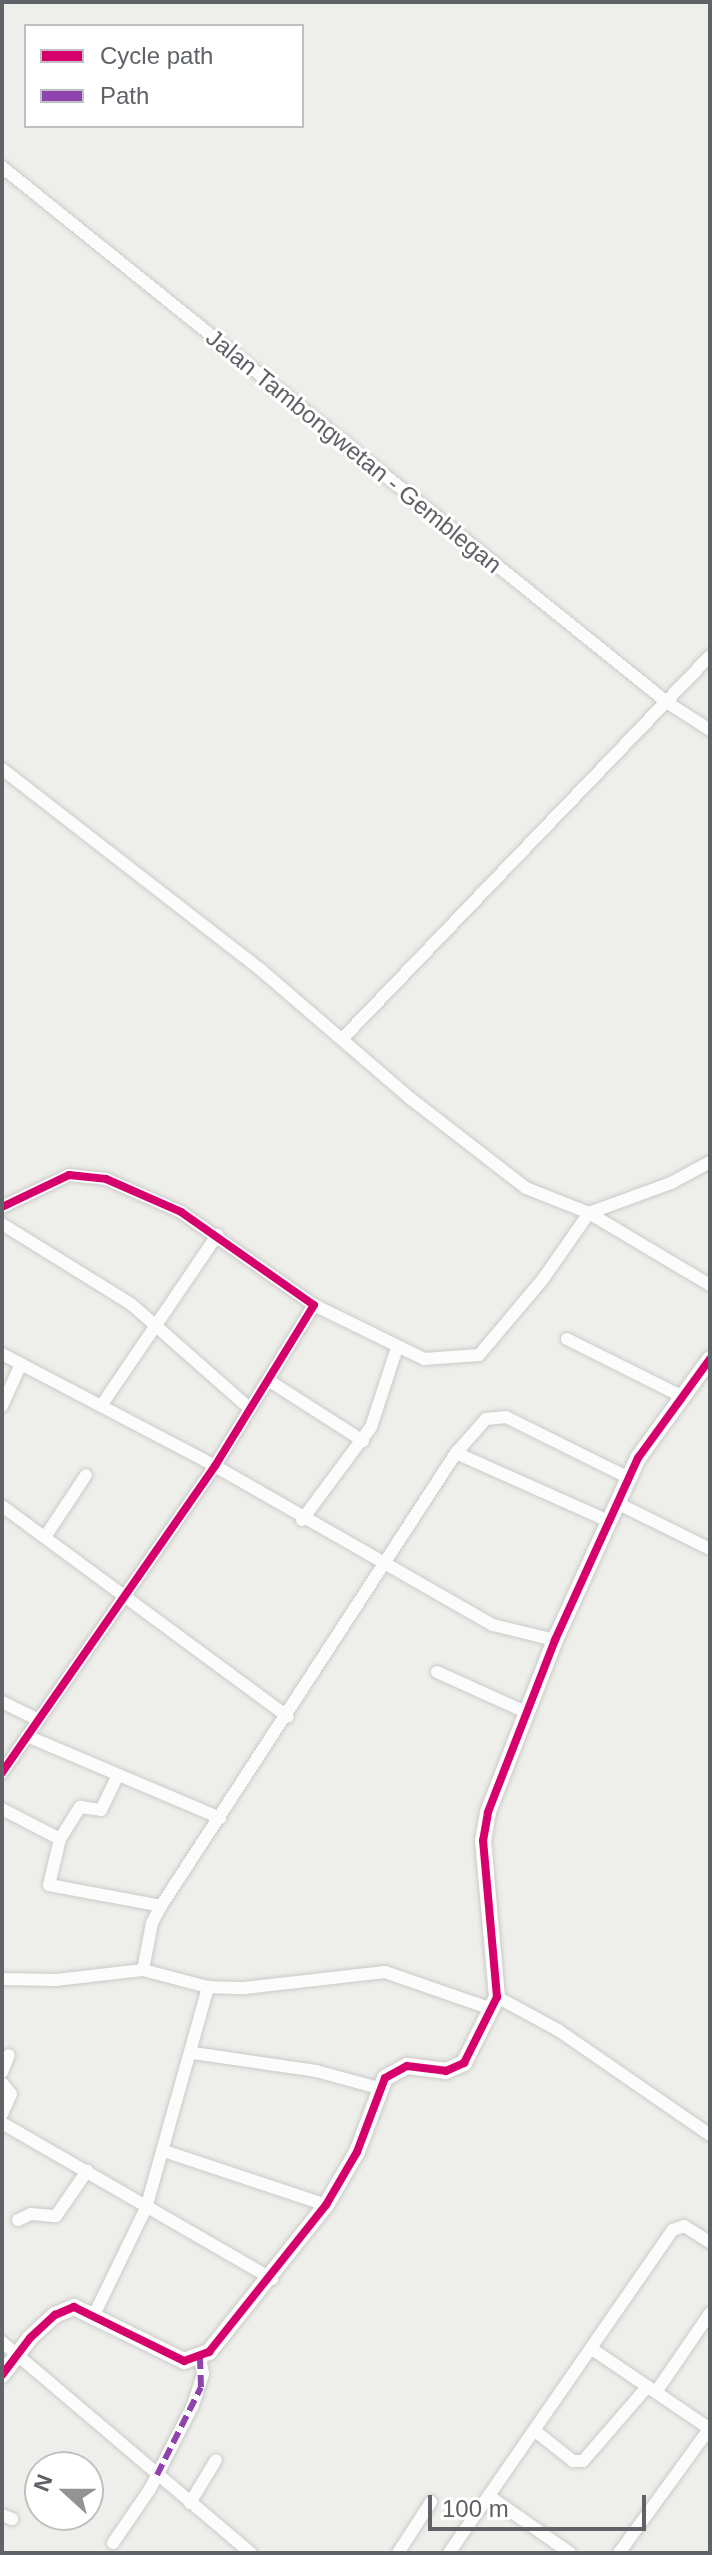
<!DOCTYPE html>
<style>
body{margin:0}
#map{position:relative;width:712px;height:2555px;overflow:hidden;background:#eeeeea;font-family:Helvetica,sans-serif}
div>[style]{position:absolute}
.roads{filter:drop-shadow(0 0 2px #cacaca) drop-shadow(0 0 2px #cacaca)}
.minor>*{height:12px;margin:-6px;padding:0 6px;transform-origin:6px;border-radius:6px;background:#fcfcfc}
.tertiary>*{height:16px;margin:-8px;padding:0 8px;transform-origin:8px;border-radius:8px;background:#fcfcfc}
.quiet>*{height:6px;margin-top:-3px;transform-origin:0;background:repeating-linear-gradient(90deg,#8e44ad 0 12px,transparent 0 18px)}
.cycleway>*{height:8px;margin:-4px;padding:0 4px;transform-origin:4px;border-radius:4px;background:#d6006c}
span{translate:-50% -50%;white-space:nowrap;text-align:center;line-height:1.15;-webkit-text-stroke:6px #fff;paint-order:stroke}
.street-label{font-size:24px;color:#5f6267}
.frame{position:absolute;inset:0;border:4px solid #5f6267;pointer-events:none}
.legend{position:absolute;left:24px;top:24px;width:280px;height:104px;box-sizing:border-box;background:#fff;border:2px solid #bfc0c2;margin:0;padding:10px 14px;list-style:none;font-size:24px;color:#5f6267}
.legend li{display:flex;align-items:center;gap:16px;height:40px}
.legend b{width:40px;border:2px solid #bfc0c2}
.north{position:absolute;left:24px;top:2451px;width:80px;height:80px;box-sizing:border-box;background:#fff;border:2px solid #bfc0c2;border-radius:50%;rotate:291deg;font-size:22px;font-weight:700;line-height:32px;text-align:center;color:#5f6267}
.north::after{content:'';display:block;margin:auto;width:28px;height:36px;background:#919395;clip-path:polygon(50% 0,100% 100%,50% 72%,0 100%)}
.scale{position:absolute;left:428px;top:2495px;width:218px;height:36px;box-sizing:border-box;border:4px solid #5f6267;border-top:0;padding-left:10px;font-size:24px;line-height:28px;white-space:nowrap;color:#5f6267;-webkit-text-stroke:6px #fff;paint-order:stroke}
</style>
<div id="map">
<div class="roads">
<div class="minor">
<i style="left:2px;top:167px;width:855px;rotate:38.83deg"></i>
<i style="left:668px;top:703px;width:50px;rotate:32.7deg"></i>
<i style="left:2px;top:769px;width:328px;rotate:37.8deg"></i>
<i style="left:261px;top:970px;width:198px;rotate:40.7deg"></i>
<i style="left:411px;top:1099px;width:145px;rotate:37.7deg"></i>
<i style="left:526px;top:1188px;width:68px;rotate:21.6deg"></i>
<i style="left:589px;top:1213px;width:141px;rotate:30.8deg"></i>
<i style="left:344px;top:1037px;width:528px;rotate:-46.15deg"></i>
<i style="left:2px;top:1207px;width:74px;rotate:-25.5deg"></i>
<i style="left:69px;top:1175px;width:37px;rotate:6deg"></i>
<i style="left:106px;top:1179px;width:82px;rotate:23.7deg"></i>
<i style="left:181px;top:1212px;width:162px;rotate:35deg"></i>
<i style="left:314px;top:1305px;width:189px;rotate:121.6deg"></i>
<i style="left:215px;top:1466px;width:374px;rotate:124.8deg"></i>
<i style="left:2px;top:1224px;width:152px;rotate:31.8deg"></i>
<i style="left:131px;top:1304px;width:157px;rotate:41.4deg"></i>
<i style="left:314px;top:1305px;width:123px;rotate:26.1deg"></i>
<i style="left:424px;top:1359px;width:55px;rotate:-4.2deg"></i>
<i style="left:479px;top:1355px;width:99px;rotate:-49.9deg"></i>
<i style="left:543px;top:1279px;width:80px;rotate:-55.1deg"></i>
<i style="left:589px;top:1213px;width:87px;rotate:-20.1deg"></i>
<i style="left:671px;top:1183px;width:44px;rotate:-28.3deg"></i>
<i style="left:567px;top:1339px;width:130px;rotate:26.6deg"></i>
<i style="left:2px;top:1354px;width:241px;rotate:27.7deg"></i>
<i style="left:215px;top:1466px;width:320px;rotate:29.8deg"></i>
<i style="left:493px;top:1625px;width:64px;rotate:13.6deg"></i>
<i style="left:268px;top:1380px;width:113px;rotate:32.7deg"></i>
<i style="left:2px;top:1406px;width:46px;rotate:-65.7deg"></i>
<i style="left:101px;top:1406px;width:207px;rotate:-55.8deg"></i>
<i style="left:456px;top:1453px;width:167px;rotate:24deg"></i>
<i style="left:617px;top:1503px;width:104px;rotate:26.3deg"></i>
<i style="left:2px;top:1506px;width:355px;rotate:36.4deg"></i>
<i style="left:302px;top:1520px;width:116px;rotate:-53.4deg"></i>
<i style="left:371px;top:1427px;width:83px;rotate:-71.8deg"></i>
<i style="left:45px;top:1537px;width:74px;rotate:-56.5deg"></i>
<i style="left:437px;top:1672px;width:100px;rotate:24.3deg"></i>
<i style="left:2px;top:1702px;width:39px;rotate:26deg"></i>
<i style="left:27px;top:1736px;width:210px;rotate:23deg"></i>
<i style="left:2px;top:1809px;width:65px;rotate:27.3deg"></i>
<i style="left:60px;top:1839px;width:47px;rotate:103.4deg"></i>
<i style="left:49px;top:1885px;width:114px;rotate:10.6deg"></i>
<i style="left:60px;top:1839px;width:38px;rotate:-58deg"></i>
<i style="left:80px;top:1807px;width:21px;rotate:8deg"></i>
<i style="left:101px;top:1810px;width:39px;rotate:-64deg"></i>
<i style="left:143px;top:1970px;width:48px;rotate:-79.2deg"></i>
<i style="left:152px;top:1923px;width:19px;rotate:-62deg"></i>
<i style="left:161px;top:1906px;width:541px;rotate:-56.93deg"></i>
<i style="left:456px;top:1453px;width:45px;rotate:-48.6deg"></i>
<i style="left:486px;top:1419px;width:20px;rotate:-6deg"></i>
<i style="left:506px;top:1417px;width:137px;rotate:26.4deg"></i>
<i style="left:2px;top:1979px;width:54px;rotate:1.1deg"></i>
<i style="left:56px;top:1980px;width:88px;rotate:-6.6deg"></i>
<i style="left:143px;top:1970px;width:67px;rotate:14.7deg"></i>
<i style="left:208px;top:1987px;width:36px;rotate:2deg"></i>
<i style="left:244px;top:1988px;width:142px;rotate:-6.5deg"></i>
<i style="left:385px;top:1972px;width:113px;rotate:19.1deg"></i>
<i style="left:497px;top:1997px;width:69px;rotate:28.4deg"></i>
<i style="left:558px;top:2030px;width:185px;rotate:34.6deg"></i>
<i style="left:193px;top:2053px;width:124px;rotate:8.3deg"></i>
<i style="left:316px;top:2071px;width:65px;rotate:15.1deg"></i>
<i style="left:2px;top:2072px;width:18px;rotate:-68deg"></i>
<i style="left:2px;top:2083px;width:14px;rotate:51deg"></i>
<i style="left:11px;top:2094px;width:22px;rotate:114deg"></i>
<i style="left:2px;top:2123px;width:312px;rotate:30deg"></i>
<i style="left:164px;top:2151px;width:171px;rotate:18.4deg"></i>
<i style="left:18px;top:2220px;width:14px;rotate:-25deg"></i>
<i style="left:31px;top:2214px;width:25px;rotate:5deg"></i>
<i style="left:56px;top:2216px;width:55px;rotate:-55.4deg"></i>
<i style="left:95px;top:2313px;width:117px;rotate:-64.1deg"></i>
<i style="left:146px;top:2208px;width:230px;rotate:-74.3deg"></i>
<i style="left:2px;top:2342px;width:326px;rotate:40.3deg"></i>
<i style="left:592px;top:2349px;width:143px;rotate:34.1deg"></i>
<i style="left:656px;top:2392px;width:96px;rotate:-55.6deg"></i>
<i style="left:534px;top:2430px;width:50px;rotate:38.5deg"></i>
<i style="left:573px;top:2461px;width:10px"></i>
<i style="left:583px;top:2461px;width:98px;rotate:-49.1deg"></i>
<i style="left:489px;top:2496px;width:99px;rotate:35.1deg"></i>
<i style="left:190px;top:2503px;width:50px;rotate:-58.8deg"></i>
<i style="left:2px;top:2515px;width:11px;rotate:22deg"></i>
<i style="left:113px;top:2543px;width:65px;rotate:-55.6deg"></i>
<i style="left:150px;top:2489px;width:94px;rotate:-62.9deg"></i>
<i style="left:193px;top:2405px;width:33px;rotate:-72deg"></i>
<i style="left:203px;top:2374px;width:17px;rotate:-100deg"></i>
<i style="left:398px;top:2553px;width:61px;rotate:-57.1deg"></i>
<i style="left:449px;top:2553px;width:393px;rotate:-55.3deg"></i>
<i style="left:673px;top:2230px;width:12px;rotate:-20deg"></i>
<i style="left:684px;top:2226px;width:31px;rotate:32deg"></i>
<i style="left:619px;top:2553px;width:153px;rotate:-54deg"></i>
</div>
<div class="tertiary">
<i style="left:2px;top:2375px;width:46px;rotate:-52.9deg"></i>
<i style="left:30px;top:2338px;width:34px;rotate:-43deg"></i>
<i style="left:55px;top:2315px;width:21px;rotate:-23deg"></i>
<i style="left:74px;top:2307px;width:123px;rotate:26.1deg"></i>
<i style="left:184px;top:2361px;width:27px;rotate:-20deg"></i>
<i style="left:209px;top:2352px;width:188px;rotate:-51.5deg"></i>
<i style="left:326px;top:2205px;width:61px;rotate:-59.7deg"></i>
<i style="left:357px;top:2152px;width:79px;rotate:-69.3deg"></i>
<i style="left:385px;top:2078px;width:25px;rotate:-29deg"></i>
<i style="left:407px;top:2066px;width:39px;rotate:7deg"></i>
<i style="left:446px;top:2071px;width:20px;rotate:-24deg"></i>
<i style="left:464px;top:2063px;width:74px;rotate:-63.4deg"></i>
<i style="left:497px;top:1997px;width:157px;rotate:-95.1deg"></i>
<i style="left:483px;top:1841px;width:29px;rotate:-80deg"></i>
<i style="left:488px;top:1812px;width:185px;rotate:-68.7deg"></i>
<i style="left:555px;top:1640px;width:200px;rotate:-65.5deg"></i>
<i style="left:638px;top:1458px;width:122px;rotate:-54deg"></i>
</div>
</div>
<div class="quiet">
<i style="left:157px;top:2475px;width:98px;rotate:-63.4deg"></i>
<i style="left:201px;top:2387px;width:30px;rotate:-92deg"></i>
</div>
<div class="cycleway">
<i style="left:2px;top:1207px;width:74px;rotate:-25.5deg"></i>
<i style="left:69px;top:1175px;width:37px;rotate:6deg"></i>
<i style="left:106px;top:1179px;width:82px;rotate:23.7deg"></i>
<i style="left:181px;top:1212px;width:162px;rotate:35deg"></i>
<i style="left:314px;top:1305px;width:189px;rotate:121.6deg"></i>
<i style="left:215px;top:1466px;width:374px;rotate:124.8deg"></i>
<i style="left:2px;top:2375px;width:46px;rotate:-52.9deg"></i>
<i style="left:30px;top:2338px;width:34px;rotate:-43deg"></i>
<i style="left:55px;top:2315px;width:21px;rotate:-23deg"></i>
<i style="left:74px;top:2307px;width:123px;rotate:26.1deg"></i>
<i style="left:184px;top:2361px;width:27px;rotate:-20deg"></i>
<i style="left:209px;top:2352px;width:188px;rotate:-51.5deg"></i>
<i style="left:326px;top:2205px;width:61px;rotate:-59.7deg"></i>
<i style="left:357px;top:2152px;width:79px;rotate:-69.3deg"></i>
<i style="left:385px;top:2078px;width:25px;rotate:-29deg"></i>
<i style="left:407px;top:2066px;width:39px;rotate:7deg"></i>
<i style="left:446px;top:2071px;width:20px;rotate:-24deg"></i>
<i style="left:464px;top:2063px;width:74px;rotate:-63.4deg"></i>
<i style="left:497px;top:1997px;width:157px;rotate:-95.1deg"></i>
<i style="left:483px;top:1841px;width:29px;rotate:-80deg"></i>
<i style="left:488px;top:1812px;width:185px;rotate:-68.7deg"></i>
<i style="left:555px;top:1640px;width:200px;rotate:-65.5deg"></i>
<i style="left:638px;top:1458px;width:122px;rotate:-54deg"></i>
</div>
<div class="street-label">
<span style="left:354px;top:451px;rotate:39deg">Jalan Tambongwetan - Gemblegan</span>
</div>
<div class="frame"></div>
<ul class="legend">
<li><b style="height:10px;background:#d6006c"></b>Cycle path</li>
<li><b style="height:10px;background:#8e44ad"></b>Path</li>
</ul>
<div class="north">N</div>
<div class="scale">100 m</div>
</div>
